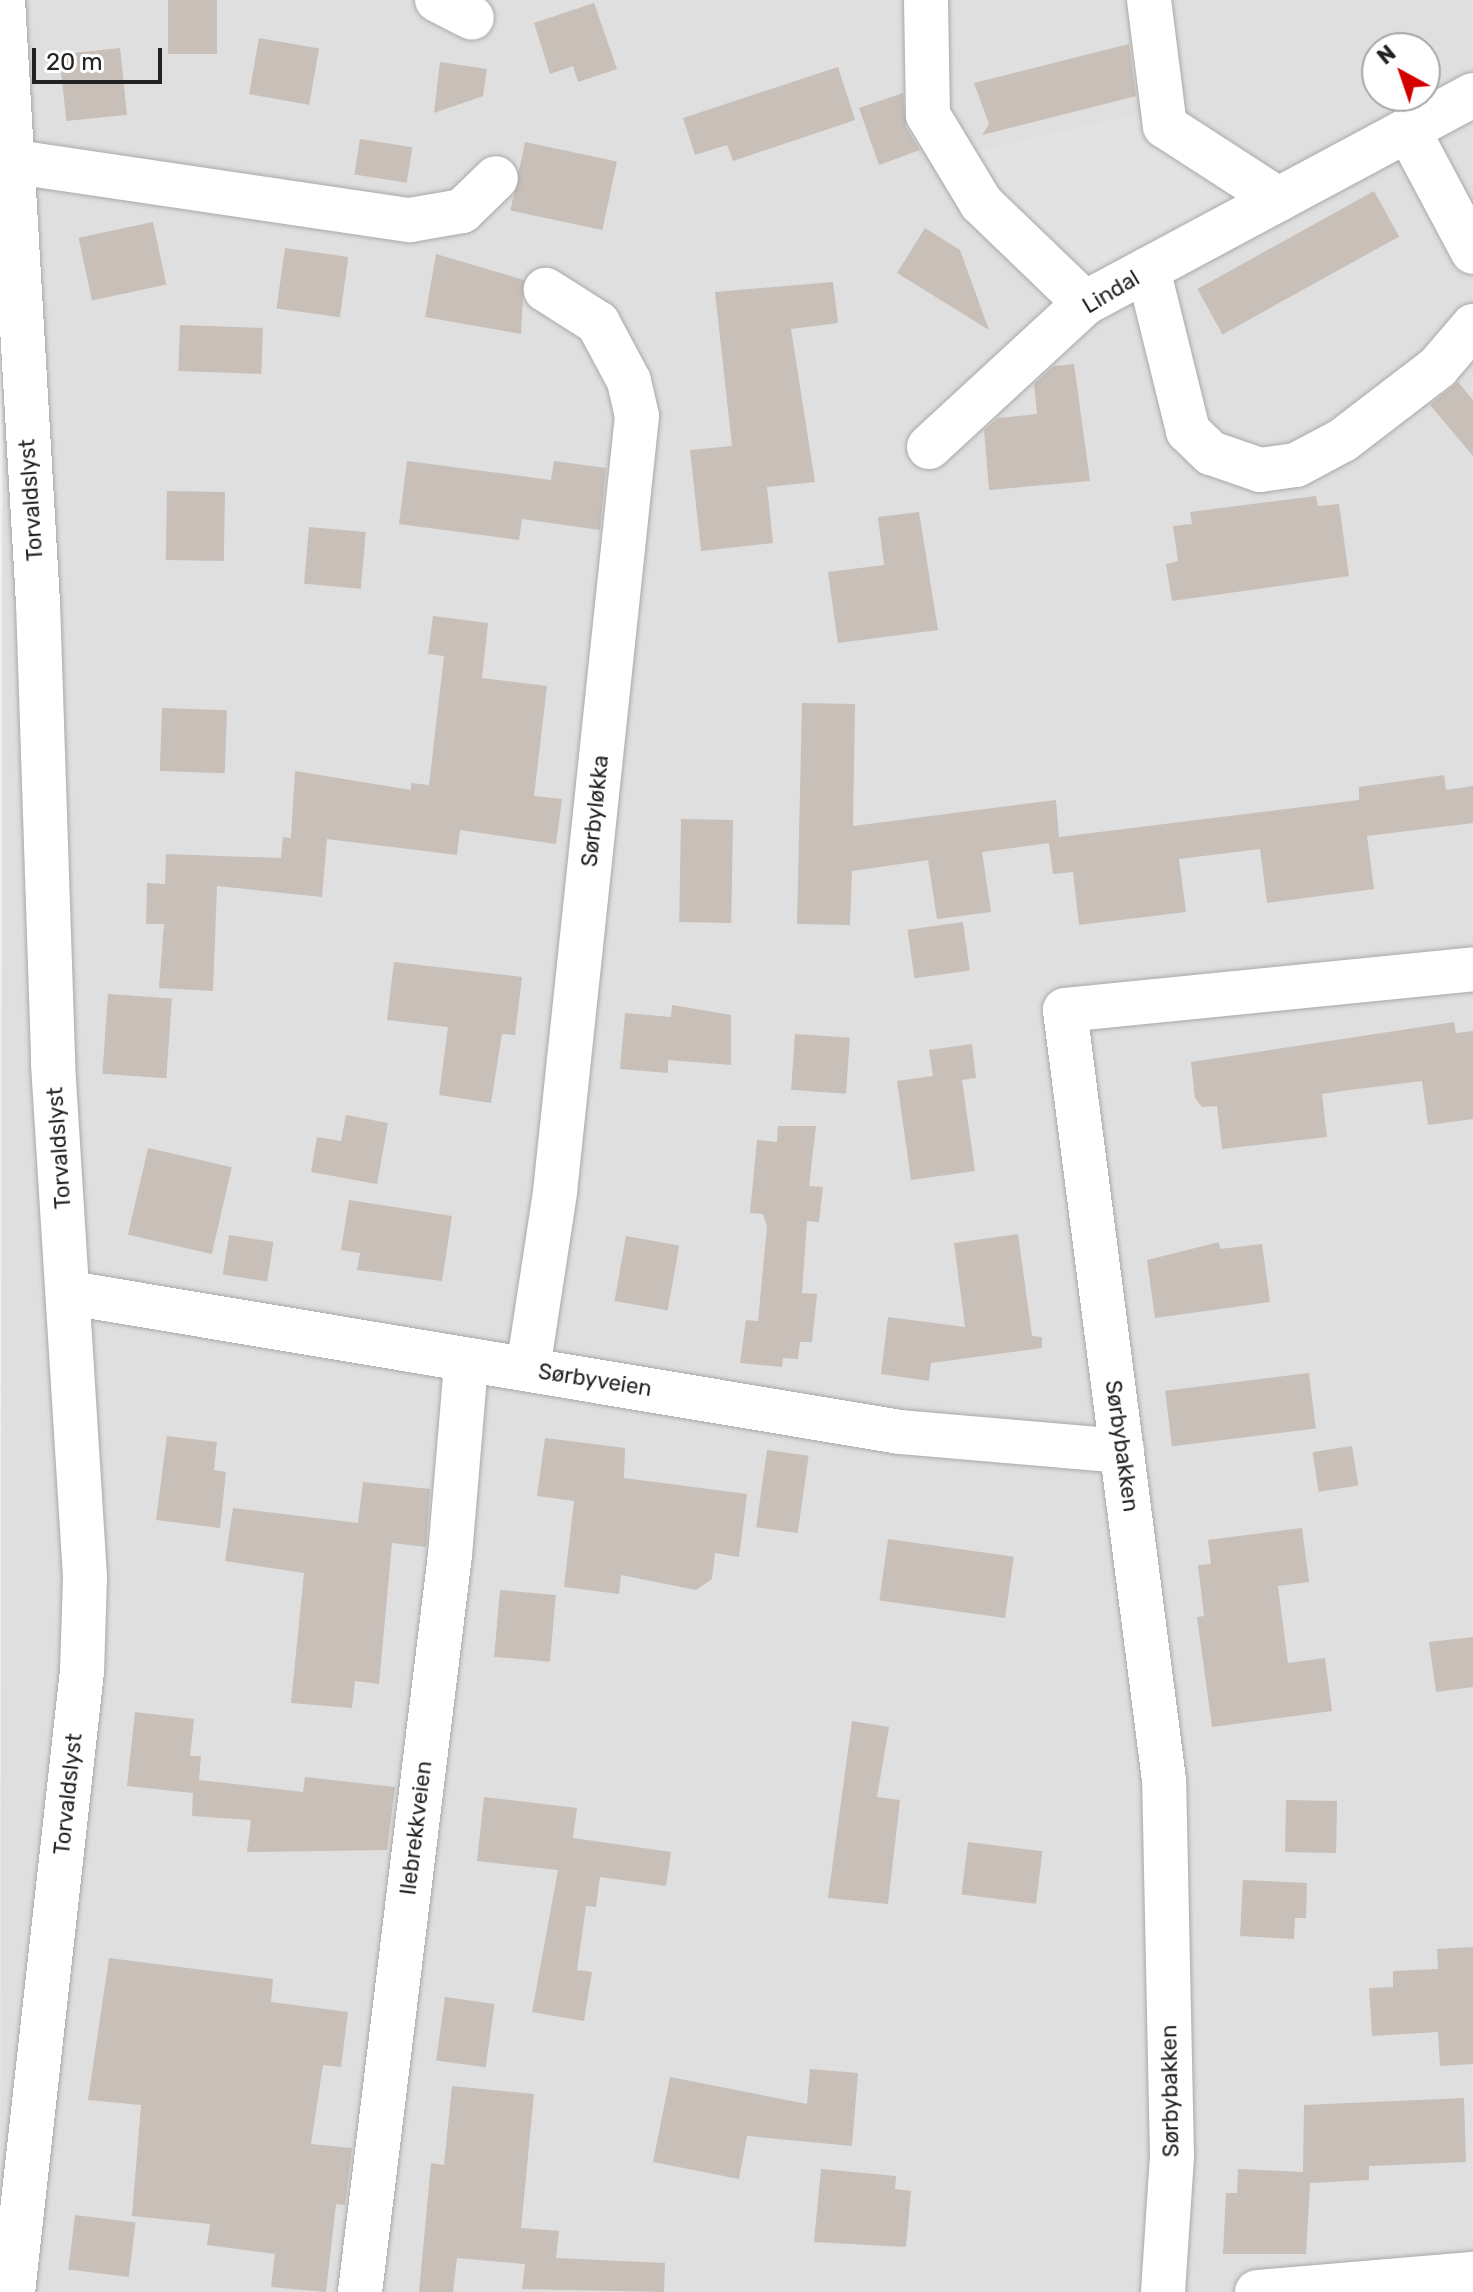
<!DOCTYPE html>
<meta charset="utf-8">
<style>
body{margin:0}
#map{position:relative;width:1473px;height:2292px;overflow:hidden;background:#f2efe9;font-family:Rubik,sans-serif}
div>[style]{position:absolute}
.residential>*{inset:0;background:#e0dfdf}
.parking>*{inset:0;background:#e2e2e2}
.building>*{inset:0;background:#c7bfb8;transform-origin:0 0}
.roads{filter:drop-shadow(0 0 2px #a9a9a9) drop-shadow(0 0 2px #a9a9a9)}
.minor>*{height:44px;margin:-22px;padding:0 22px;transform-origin:22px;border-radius:22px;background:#fff}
span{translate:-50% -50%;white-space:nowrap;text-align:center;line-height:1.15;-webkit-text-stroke:6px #fff;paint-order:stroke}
.street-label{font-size:22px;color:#222}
.north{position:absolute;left:1361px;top:32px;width:80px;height:80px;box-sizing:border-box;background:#fff;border:2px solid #a7a7a7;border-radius:50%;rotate:320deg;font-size:22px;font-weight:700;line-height:32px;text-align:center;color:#222}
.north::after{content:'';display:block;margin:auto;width:28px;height:36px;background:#d40000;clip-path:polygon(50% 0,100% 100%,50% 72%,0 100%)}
.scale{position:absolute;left:32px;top:48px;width:130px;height:36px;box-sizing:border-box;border:4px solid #222;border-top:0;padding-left:10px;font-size:24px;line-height:28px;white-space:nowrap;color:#222;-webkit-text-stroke:6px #fff;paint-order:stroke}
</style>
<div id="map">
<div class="residential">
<i style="clip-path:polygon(evenodd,3px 0,1473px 0,1473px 2292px,0 2292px,3px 0,1377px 48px,1425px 48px,1425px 96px,1377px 96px,1377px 48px)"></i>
</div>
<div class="parking">
<i style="clip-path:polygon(1159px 109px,1278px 199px,1085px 303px,953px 156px)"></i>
</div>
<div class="building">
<i style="left:168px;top:0;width:49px;height:54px"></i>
<i style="clip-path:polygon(594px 3px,617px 69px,578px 82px,573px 66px,550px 74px,534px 23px)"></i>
<i style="left:259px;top:38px;width:61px;height:57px;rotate:10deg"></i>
<i style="clip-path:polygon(1129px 44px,1136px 96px,982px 135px,989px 124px,974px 83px)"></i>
<i style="left:120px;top:48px;width:67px;height:61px;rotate:84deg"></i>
<i style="clip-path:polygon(440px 62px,487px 69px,483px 96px,434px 113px)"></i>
<i style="clip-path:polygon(838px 67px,855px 120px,733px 161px,727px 145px,695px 155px,683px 118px)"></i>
<i style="clip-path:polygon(903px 93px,906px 127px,920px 150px,879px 165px,859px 108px)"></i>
<i style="left:360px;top:139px;width:53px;height:36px;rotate:9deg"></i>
<i style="left:525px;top:142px;width:94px;height:70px;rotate:12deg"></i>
<i style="left:1374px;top:191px;width:52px;height:202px;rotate:61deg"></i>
<i style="left:153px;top:222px;width:64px;height:76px;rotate:78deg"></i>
<i style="clip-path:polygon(925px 228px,960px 250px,989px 330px,897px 273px)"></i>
<i style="left:285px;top:248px;width:64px;height:61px;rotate:8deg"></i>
<i style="clip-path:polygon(436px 254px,524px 280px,521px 334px,425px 317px)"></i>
<i style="clip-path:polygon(833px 282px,838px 323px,791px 329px,815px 482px,767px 487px,773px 543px,701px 551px,690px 450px,732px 446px,715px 292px)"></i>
<i style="left:180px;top:325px;width:83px;height:46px;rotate:2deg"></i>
<i style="clip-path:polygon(1074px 364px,1090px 481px,989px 490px,984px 430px,998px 418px,1037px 414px,1034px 384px,1054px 366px)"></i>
<i style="clip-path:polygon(1458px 382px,1473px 400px,1473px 456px,1430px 405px)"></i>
<i style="clip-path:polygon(407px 461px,551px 480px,554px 461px,606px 468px,600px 530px,522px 519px,519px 540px,399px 524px)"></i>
<i style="left:167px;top:491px;width:58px;height:69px;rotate:1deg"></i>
<i style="clip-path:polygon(1316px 496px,1318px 506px,1339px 504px,1349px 576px,1172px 601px,1166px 564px,1178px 561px,1173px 526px,1192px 524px,1190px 512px)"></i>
<i style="clip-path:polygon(919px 512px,938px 630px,838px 643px,828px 572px,884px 565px,878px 517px)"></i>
<i style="left:309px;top:527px;width:57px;height:57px;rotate:5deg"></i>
<i style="clip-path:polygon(433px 616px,488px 623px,482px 678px,547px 686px,534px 796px,562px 799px,556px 844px,460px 830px,457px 855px,327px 839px,322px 897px,217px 886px,213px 991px,159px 988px,164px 924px,146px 924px,147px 883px,165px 884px,166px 854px,281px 858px,283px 837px,291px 838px,295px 771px,411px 790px,411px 783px,429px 785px,444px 656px,428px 654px)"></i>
<i style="clip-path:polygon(802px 703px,855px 704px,853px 826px,1056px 800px,1059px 837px,1359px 800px,1359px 787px,1444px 775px,1446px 790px,1473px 786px,1473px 823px,1367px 836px,1374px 889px,1267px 903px,1260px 849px,1179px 859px,1186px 912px,1079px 925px,1073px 872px,1053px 874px,1049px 843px,982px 852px,991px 912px,937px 919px,928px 860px,852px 871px,850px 925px,797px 924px)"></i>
<i style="left:162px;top:708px;width:65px;height:63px;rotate:2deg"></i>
<i style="left:681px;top:819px;width:52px;height:103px;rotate:1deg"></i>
<i style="left:963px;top:922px;width:49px;height:56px;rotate:82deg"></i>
<i style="clip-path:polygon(394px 962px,522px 977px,515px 1035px,502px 1034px,491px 1103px,439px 1095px,448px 1027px,387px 1020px)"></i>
<i style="left:108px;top:994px;width:64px;height:80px;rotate:4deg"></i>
<i style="clip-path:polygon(672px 1005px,731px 1015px,731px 1065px,668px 1060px,668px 1073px,620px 1069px,625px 1013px,671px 1017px)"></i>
<i style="clip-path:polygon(1454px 1022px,1456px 1033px,1473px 1031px,1473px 1119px,1428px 1125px,1422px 1081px,1349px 1090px,1322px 1094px,1327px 1137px,1222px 1149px,1217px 1106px,1202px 1107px,1195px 1098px,1191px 1062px)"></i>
<i style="left:795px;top:1034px;width:55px;height:56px;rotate:4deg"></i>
<i style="clip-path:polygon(972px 1044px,976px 1078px,962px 1080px,975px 1171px,911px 1180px,897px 1081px,933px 1076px,929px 1050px)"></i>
<i style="clip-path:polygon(346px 1115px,388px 1123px,377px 1184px,311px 1172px,317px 1137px,341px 1141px)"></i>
<i style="clip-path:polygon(778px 1126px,816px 1126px,809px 1186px,823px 1187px,819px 1222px,807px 1221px,802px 1293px,817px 1294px,812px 1342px,800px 1342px,798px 1359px,783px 1358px,782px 1367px,740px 1363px,746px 1320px,758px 1321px,767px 1226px,763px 1214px,750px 1213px,757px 1140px,777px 1142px)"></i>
<i style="left:148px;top:1148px;width:86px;height:89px;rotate:13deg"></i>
<i style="clip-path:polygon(349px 1200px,452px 1216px,442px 1281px,357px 1270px,360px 1253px,341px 1250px)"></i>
<i style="clip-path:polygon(1018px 1234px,1032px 1336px,1042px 1337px,1042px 1348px,931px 1363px,929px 1381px,881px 1374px,888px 1317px,965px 1327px,954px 1243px)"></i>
<i style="left:229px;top:1235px;width:45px;height:40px;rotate:9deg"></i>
<i style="left:626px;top:1236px;width:54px;height:66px;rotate:10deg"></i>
<i style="clip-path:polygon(1219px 1242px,1220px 1249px,1262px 1244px,1270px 1302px,1155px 1318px,1147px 1260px)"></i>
<i style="left:1309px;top:1373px;width:56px;height:145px;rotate:83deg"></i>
<i style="clip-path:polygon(167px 1436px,217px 1442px,214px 1470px,226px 1472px,220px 1528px,156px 1520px)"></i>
<i style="clip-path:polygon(545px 1438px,625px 1448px,624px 1478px,747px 1494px,739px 1557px,715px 1553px,712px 1579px,696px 1590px,621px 1575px,619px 1594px,564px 1587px,574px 1501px,537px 1496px)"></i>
<i style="left:1352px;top:1446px;width:40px;height:40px;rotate:81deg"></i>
<i style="left:767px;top:1450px;width:42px;height:78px;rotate:8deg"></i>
<i style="clip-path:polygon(363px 1482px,430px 1489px,426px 1547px,392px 1543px,379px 1684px,355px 1681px,352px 1708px,291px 1703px,304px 1573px,225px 1561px,233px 1508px,358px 1523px)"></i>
<i style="clip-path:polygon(1302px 1528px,1309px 1582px,1278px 1586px,1288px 1663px,1325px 1658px,1332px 1711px,1212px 1727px,1197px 1617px,1204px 1616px,1198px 1565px,1211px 1564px,1208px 1540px)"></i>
<i style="left:888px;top:1539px;width:127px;height:62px;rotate:8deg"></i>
<i style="left:500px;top:1590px;width:56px;height:67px;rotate:5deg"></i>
<i style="clip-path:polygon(1473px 1637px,1473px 1687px,1436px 1692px,1429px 1642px)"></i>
<i style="clip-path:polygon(135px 1712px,194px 1719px,190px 1756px,201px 1756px,199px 1780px,303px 1792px,305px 1777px,395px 1787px,387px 1850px,247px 1852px,251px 1820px,192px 1816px,193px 1793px,127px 1786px)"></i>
<i style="clip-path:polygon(852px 1721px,889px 1727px,877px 1797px,900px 1800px,888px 1904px,828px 1898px)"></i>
<i style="clip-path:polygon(484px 1797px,577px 1808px,573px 1838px,671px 1852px,666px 1886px,600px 1877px,596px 1907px,586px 1906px,577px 1970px,592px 1972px,584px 2021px,532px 2012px,558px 1870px,477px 1861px)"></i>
<i style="left:1286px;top:1800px;width:51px;height:52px;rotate:1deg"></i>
<i style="left:968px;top:1842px;width:75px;height:53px;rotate:7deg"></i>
<i style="clip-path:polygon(1243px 1880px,1307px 1883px,1306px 1918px,1295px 1918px,1294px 1939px,1240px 1936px)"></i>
<i style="clip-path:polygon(1473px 1947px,1473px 2064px,1440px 2066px,1438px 2032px,1372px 2036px,1369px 1988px,1393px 1987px,1393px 1971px,1438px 1969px,1437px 1949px)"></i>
<i style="clip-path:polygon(109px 1958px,273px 1979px,271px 2002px,348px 2012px,341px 2067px,323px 2065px,311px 2144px,352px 2148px,345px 2205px,336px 2204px,326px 2292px,271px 2287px,275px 2254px,207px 2245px,210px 2224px,132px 2216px,141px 2105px,88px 2100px)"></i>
<i style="left:445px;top:1997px;width:50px;height:64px;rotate:8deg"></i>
<i style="clip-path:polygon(810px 2069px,858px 2073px,852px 2146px,747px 2136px,739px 2179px,653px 2162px,670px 2077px,807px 2104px)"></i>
<i style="clip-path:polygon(452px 2086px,534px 2094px,521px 2228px,559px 2231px,556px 2258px,665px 2263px,664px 2292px,522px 2289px,525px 2264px,457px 2258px,453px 2292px,419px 2292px,431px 2163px,444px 2165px)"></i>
<i style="clip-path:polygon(1464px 2098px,1466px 2162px,1369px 2166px,1369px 2180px,1310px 2183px,1306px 2254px,1223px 2254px,1226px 2193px,1237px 2193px,1238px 2169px,1303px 2172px,1304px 2105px)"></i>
<i style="clip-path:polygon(821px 2169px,896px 2176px,895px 2189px,911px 2191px,906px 2247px,814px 2242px)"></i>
<i style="left:75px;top:2215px;width:61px;height:55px;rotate:7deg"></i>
</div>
<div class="roads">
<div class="minor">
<i style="left:3px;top:0;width:604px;rotate:86.68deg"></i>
<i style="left:38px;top:603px;width:461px;rotate:88.1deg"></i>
<i style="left:53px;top:1064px;width:514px;rotate:86.43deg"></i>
<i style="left:85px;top:1577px;width:94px;rotate:91.8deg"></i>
<i style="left:82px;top:1671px;width:625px;rotate:96.34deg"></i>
<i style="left:437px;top:0;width:39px;rotate:27deg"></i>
<i style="left:926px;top:0;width:115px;rotate:89deg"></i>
<i style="left:928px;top:115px;width:103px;rotate:58.9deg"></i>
<i style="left:981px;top:203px;width:144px;rotate:43.9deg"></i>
<i style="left:1149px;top:0;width:127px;rotate:82.8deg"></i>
<i style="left:1165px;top:126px;width:135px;rotate:32.9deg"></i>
<i style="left:1408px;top:130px;width:138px;rotate:62deg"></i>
<i style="left:9px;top:161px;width:405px;rotate:8.4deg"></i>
<i style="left:410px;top:220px;width:53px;rotate:-9.8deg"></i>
<i style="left:462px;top:211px;width:47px;rotate:-44.1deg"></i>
<i style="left:1148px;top:269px;width:167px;rotate:76.1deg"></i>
<i style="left:1188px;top:431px;width:32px;rotate:44deg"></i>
<i style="left:1211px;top:453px;width:52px;rotate:19.1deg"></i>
<i style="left:1260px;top:470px;width:36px;rotate:-8deg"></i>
<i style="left:1296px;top:465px;width:53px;rotate:-28deg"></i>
<i style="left:1343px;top:440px;width:120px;rotate:-37.5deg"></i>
<i style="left:1438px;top:367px;width:54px;rotate:-49.5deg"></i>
<i style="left:929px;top:447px;width:212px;rotate:-42.7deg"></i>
<i style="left:1085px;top:303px;width:440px;rotate:-28.2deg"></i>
<i style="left:70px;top:1293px;width:842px;rotate:9.51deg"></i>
<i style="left:900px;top:1432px;width:223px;rotate:4.9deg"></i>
<i style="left:528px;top:1369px;width:179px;rotate:-81.3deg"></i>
<i style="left:555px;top:1192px;width:780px;rotate:-83.97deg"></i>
<i style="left:637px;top:416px;width:36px;rotate:-103deg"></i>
<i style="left:629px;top:381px;width:66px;rotate:-118.1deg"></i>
<i style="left:598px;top:323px;width:62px;rotate:-147.6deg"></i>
<i style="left:360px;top:2292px;width:742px;rotate:-83.04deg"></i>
<i style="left:450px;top:1555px;width:193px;rotate:-85.2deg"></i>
<i style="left:1163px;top:2292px;width:136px;rotate:-86.2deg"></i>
<i style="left:1172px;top:2156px;width:376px;rotate:-91.2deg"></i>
<i style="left:1164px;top:1780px;width:776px;rotate:-97.33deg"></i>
<i style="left:1065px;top:1010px;width:410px;rotate:-5.7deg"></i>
<i style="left:1257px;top:2292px;width:217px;rotate:-4.8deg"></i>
</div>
</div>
<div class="street-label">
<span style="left:1111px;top:292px;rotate:-31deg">Lindal</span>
<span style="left:31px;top:500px;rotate:-94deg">Torvaldslyst</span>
<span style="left:595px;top:811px;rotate:-84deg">Sørbyløkka</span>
<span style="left:59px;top:1148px;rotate:-94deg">Torvaldslyst</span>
<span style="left:595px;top:1380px;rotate:9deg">Sørbyveien</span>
<span style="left:1122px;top:1446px;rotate:82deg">Sørbybakken</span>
<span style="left:68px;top:1794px;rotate:-84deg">Torvaldslyst</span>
<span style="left:416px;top:1828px;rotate:-83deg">Ilebrekkveien</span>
<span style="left:1170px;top:2091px;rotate:-91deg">Sørbybakken</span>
</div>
<div class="north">N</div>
<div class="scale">20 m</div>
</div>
